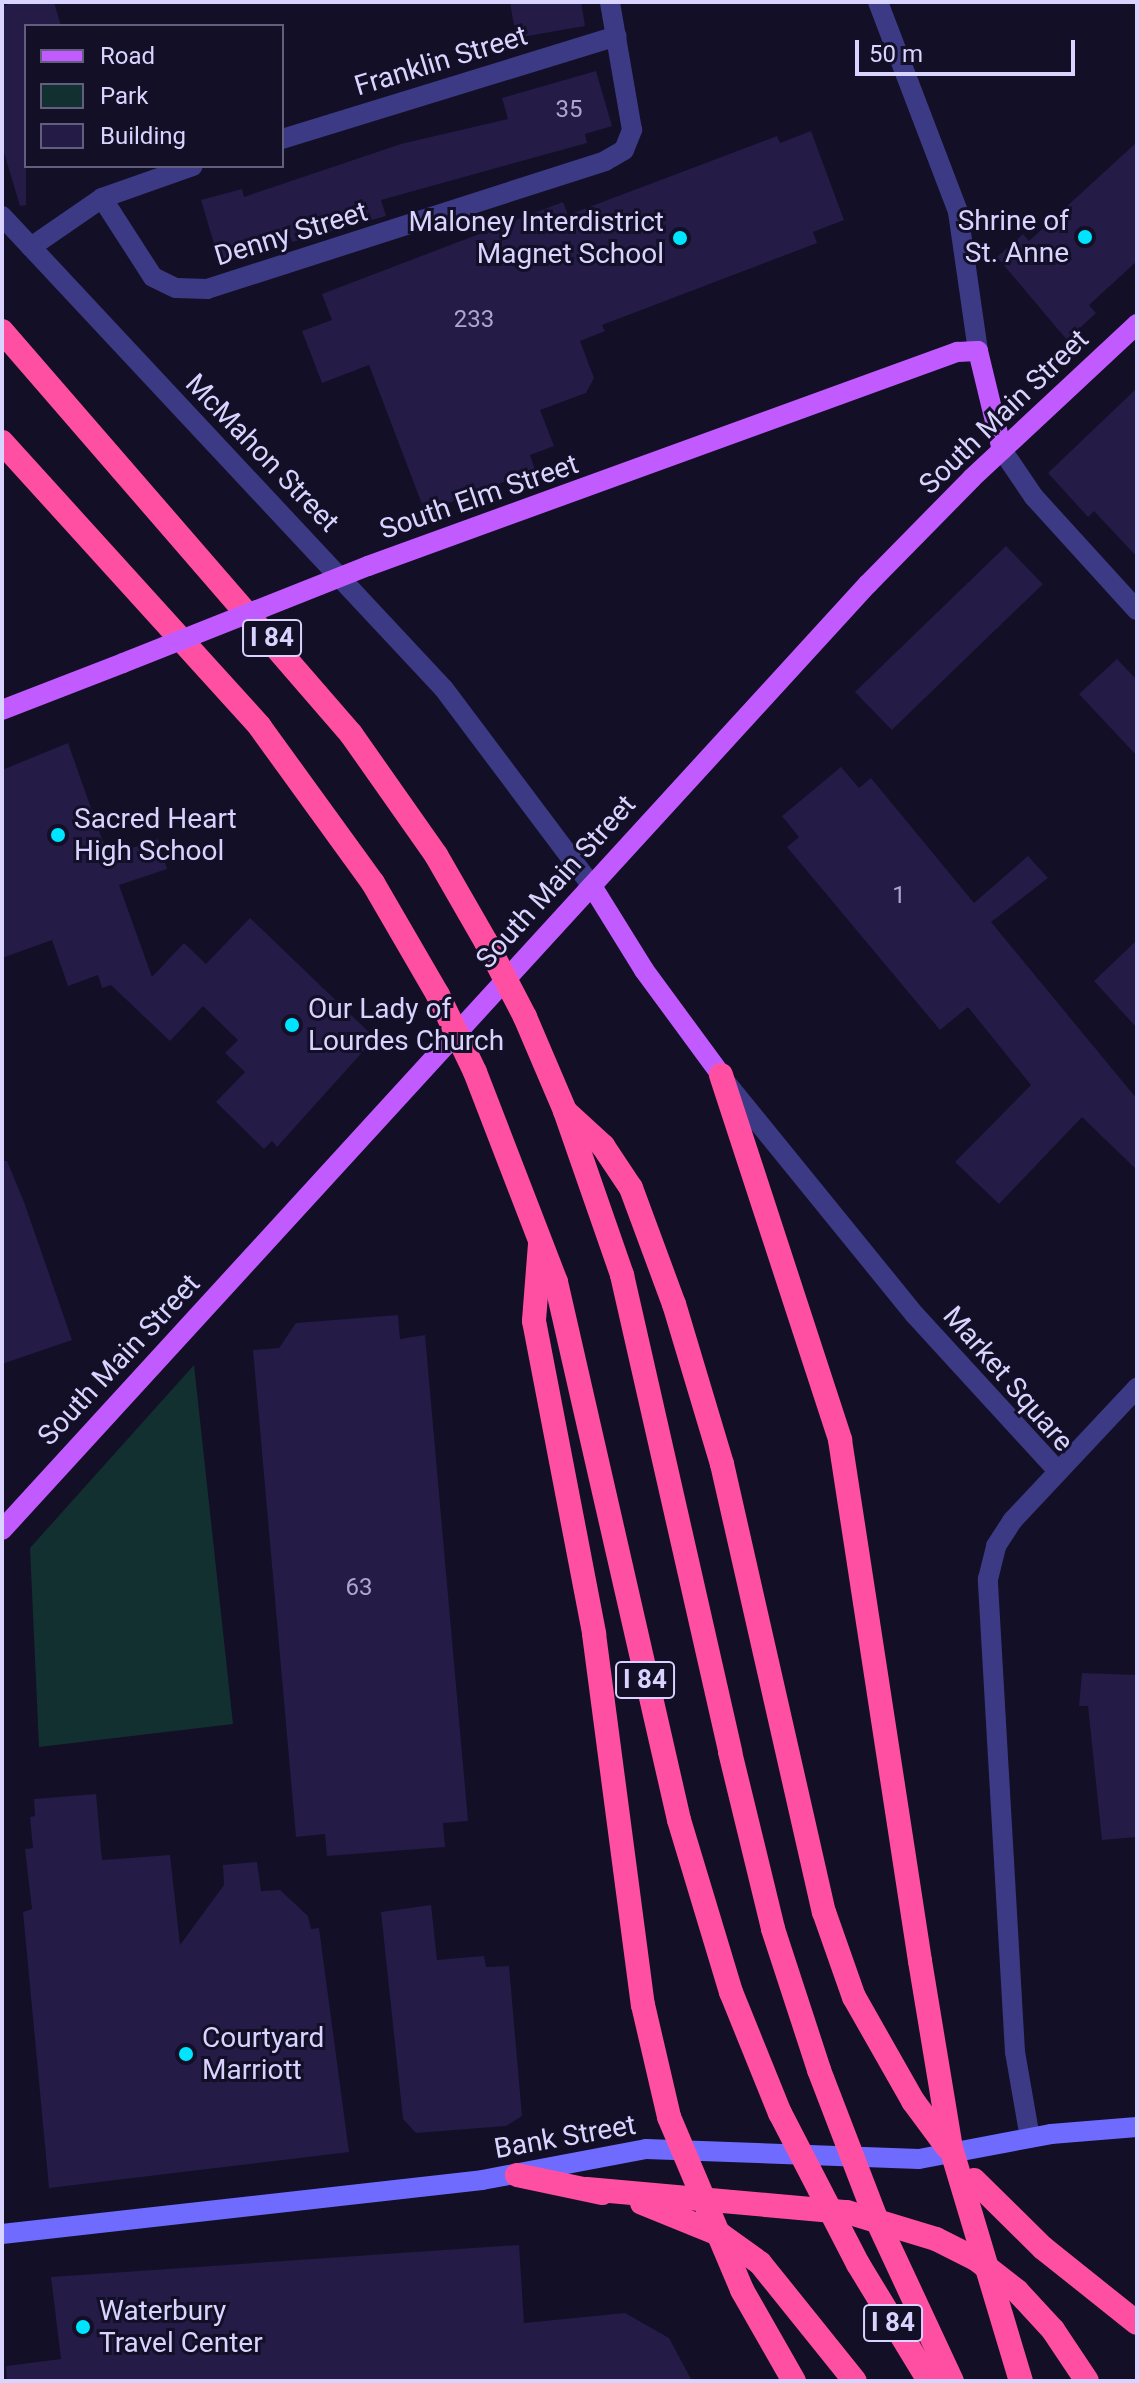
<!DOCTYPE html>
<style>
body{margin:0}
#map{position:relative;width:1139px;height:2383px;overflow:hidden;background:#130f26;font-family:Roboto,sans-serif}
div>[style]{position:absolute}
.green>*{inset:0;background:#12302f}
.building>*{inset:0;background:#241b47;transform-origin:0 0}
.minor>*{height:20px;margin:-10px;padding:0 10px;transform-origin:10px;border-radius:10px;background:#3d3a85}
.secondary>*{height:20px;margin:-10px;padding:0 10px;transform-origin:10px;border-radius:10px;background:#6f6bff}
.primary>*{height:20px;margin:-10px;padding:0 10px;transform-origin:10px;border-radius:10px;background:#c25bff}
.motorway>*{height:24px;margin:-12px;padding:0 12px;transform-origin:12px;border-radius:12px;background:#ff4fa3}
.primary-bridge>*{height:20px;margin:-10px;padding:0 10px;transform-origin:10px;border-radius:10px;background:#c25bff}
.motorway-bridge>*{height:24px;margin:-12px;padding:0 12px;transform-origin:12px;border-radius:12px;background:#ff4fa3}
.dots>*{width:22px;height:22px;translate:-50% -50%;box-sizing:border-box;border:4px solid #130f26;border-radius:50%}
span{translate:-50% -50%;white-space:nowrap;text-align:center;line-height:1.15;-webkit-text-stroke:6px #130f26;paint-order:stroke}
.number-label{font-size:24px;color:#aca6d1}
.number-label span{-webkit-text-stroke-width:0}
.shield-label span{padding:2px 6px;background:#130f26;border:2px solid;border-radius:6px;-webkit-text-stroke-width:0}
.shield-label{font-size:26px;color:#d9d4ff;font-weight:700}
.street-label{font-size:28px;color:#d9d4ff}
.poi-label{font-size:28px;color:#d9d4ff}
.right{translate:-100% -50%;text-align:right}
.left{translate:0 -50%;text-align:left}
.frame{position:absolute;inset:0;border:4px solid #d9d4ff;pointer-events:none}
.legend{position:absolute;left:24px;top:24px;width:260px;height:144px;box-sizing:border-box;background:#130f26;border:2px solid #625e7d;margin:0;padding:10px 14px;list-style:none;font-size:24px;color:#d9d4ff}
.legend li{display:flex;align-items:center;gap:16px;height:40px}
.legend b{width:40px;border:2px solid #625e7d}
.scale{position:absolute;left:855px;top:40px;width:220px;height:36px;box-sizing:border-box;border:4px solid #d9d4ff;border-top:0;padding-left:10px;font-size:24px;line-height:28px;white-space:nowrap;color:#d9d4ff;-webkit-text-stroke:6px #130f26;paint-order:stroke}
</style>
<div id="map">
<div class="green">
<i style="clip-path:polygon(194px 1365px,233px 1724px,39px 1747px,30px 1548px)"></i>
</div>
<div class="building">
<i style="clip-path:polygon(15px 2px,54px 2px,61px 26px,26px 26px,26px 205px,20px 206px,2px 146px,2px 6px)"></i>
<i style="clip-path:polygon(510px 2px,581px 2px,585px 26px,516px 38px)"></i>
<i style="clip-path:polygon(596px 71px,612px 126px,585px 134px,587px 143px,381px 200px,386px 216px,292px 242px,289px 232px,241px 248px,244px 257px,220px 264px,201px 200px,242px 189px,244px 197px,401px 144px,508px 119px,502px 98px)"></i>
<i style="clip-path:polygon(811px 131px,844px 220px,813px 232px,817px 243px,602px 325px,605px 331px,580px 341px,594px 378px,586px 393px,540px 410px,554px 446px,530px 455px,535px 470px,425px 512px,369px 365px,322px 383px,302px 331px,332px 320px,322px 294px,563px 202px,568px 215px,777px 136px,780px 143px)"></i>
<i style="clip-path:polygon(1137px 142px,1137px 261px,1089px 305px,1096px 313px,1067px 340px,997px 257px,1023px 234px,1029px 241px)"></i>
<i style="clip-path:polygon(1137px 388px,1137px 557px,1094px 511px,1088px 517px,1048px 473px)"></i>
<i style="left:1006px;top:546px;width:53px;height:210px;rotate:46deg"></i>
<i style="clip-path:polygon(1117px 659px,1137px 680px,1137px 756px,1079px 694px)"></i>
<i style="clip-path:polygon(68px 743px,108px 856px,158px 839px,167px 869px,119px 885px,152px 977px,184px 943px,206px 964px,250px 918px,375px 1038px,277px 1147px,272px 1141px,264px 1149px,216px 1102px,245px 1072px,225px 1053px,238px 1040px,203px 1006px,170px 1041px,111px 985px,102px 988px,98px 975px,68px 986px,52px 940px,2px 958px,2px 770px)"></i>
<i style="clip-path:polygon(841px 767px,859px 788px,871px 778px,974px 903px,1028px 856px,1048px 878px,991px 922px,1137px 1099px,1137px 1170px,1082px 1117px,999px 1204px,955px 1162px,1031px 1085px,968px 1007px,940px 1030px,787px 847px,799px 837px,782px 816px)"></i>
<i style="clip-path:polygon(1137px 940px,1137px 1028px,1094px 981px)"></i>
<i style="clip-path:polygon(2px 1161px,7px 1161px,24px 1202px,72px 1340px,2px 1364px)"></i>
<i style="clip-path:polygon(398px 1315px,400px 1339px,425px 1335px,468px 1821px,443px 1823px,445px 1847px,327px 1856px,325px 1834px,296px 1837px,253px 1350px,279px 1348px,296px 1323px)"></i>
<i style="clip-path:polygon(1082px 1673px,1137px 1675px,1137px 1837px,1102px 1840px,1088px 1706px,1079px 1706px)"></i>
<i style="clip-path:polygon(96px 1794px,102px 1860px,170px 1855px,180px 1945px,224px 1885px,223px 1865px,257px 1862px,261px 1891px,280px 1890px,308px 1916px,311px 1929px,319px 1928px,349px 2152px,49px 2188px,23px 1912px,32px 1909px,25px 1849px,33px 1848px,30px 1817px,35px 1816px,34px 1799px)"></i>
<i style="clip-path:polygon(431px 1905px,437px 1960px,484px 1956px,486px 1967px,509px 1966px,522px 2116px,506px 2126px,416px 2133px,403px 2119px,381px 1912px)"></i>
<i style="clip-path:polygon(519px 2245px,524px 2323px,625px 2313px,669px 2338px,692px 2381px,7px 2381px,6px 2366px,61px 2359px,51px 2277px)"></i>
</div>
<div class="minor">
<i style="left:878px;top:2px;width:225px;rotate:69.1deg"></i>
<i style="left:958px;top:212px;width:140px;rotate:81.8deg"></i>
<i style="left:282px;top:139px;width:350px;rotate:-17.1deg"></i>
<i style="left:102px;top:198px;width:94px;rotate:57.2deg"></i>
<i style="left:153px;top:277px;width:25px;rotate:26deg"></i>
<i style="left:176px;top:288px;width:31px;rotate:2deg"></i>
<i style="left:207px;top:289px;width:418px;rotate:-17.8deg"></i>
<i style="left:605px;top:161px;width:22px;rotate:-30deg"></i>
<i style="left:624px;top:150px;width:22px;rotate:-68deg"></i>
<i style="left:632px;top:130px;width:130px;rotate:-99.8deg"></i>
<i style="left:2px;top:216px;width:647px;rotate:46.94deg"></i>
<i style="left:444px;top:689px;width:246px;rotate:53.1deg"></i>
<i style="left:31px;top:247px;width:86px;rotate:-34.6deg"></i>
<i style="left:102px;top:198px;width:96px;rotate:-19.4deg"></i>
<i style="left:1002px;top:450px;width:57px;rotate:55.8deg"></i>
<i style="left:1034px;top:497px;width:153px;rotate:47.7deg"></i>
<i style="left:728px;top:1085px;width:296px;rotate:50.9deg"></i>
<i style="left:915px;top:1315px;width:212px;rotate:47.5deg"></i>
<i style="left:1030px;top:2138px;width:87px;rotate:-99.9deg"></i>
<i style="left:1015px;top:2052px;width:474px;rotate:-93.3deg"></i>
<i style="left:988px;top:1579px;width:34px;rotate:-76deg"></i>
<i style="left:996px;top:1546px;width:30px;rotate:-57deg"></i>
<i style="left:1012px;top:1521px;width:183px;rotate:-46.8deg"></i>
</div>
<div class="secondary">
<i style="left:2px;top:2234px;width:483px;rotate:-6.4deg"></i>
<i style="left:482px;top:2180px;width:167px;rotate:-10.7deg"></i>
<i style="left:646px;top:2149px;width:273px;rotate:2.1deg"></i>
<i style="left:919px;top:2159px;width:134px;rotate:-10.7deg"></i>
<i style="left:1051px;top:2134px;width:86px;rotate:-4.7deg"></i>
</div>
<div class="primary">
<i style="left:368px;top:566px;width:627px;rotate:-19.97deg"></i>
<i style="left:957px;top:352px;width:21px;rotate:-3deg"></i>
<i style="left:978px;top:351px;width:102px;rotate:76.4deg"></i>
<i style="left:2px;top:710px;width:130px;rotate:-21.2deg"></i>
<i style="left:592px;top:886px;width:99px;rotate:58.2deg"></i>
<i style="left:644px;top:970px;width:130px;rotate:53.7deg"></i>
<i style="left:2px;top:1530px;width:1283px;rotate:-47.53deg"></i>
<i style="left:868px;top:584px;width:148px;rotate:-45.5deg"></i>
<i style="left:972px;top:478px;width:226px;rotate:-43deg"></i>
</div>
<div class="motorway">
<i style="left:2px;top:331px;width:533px;rotate:49.11deg"></i>
<i style="left:351px;top:734px;width:148px;rotate:54.9deg"></i>
<i style="left:436px;top:855px;width:100px;rotate:60.1deg"></i>
<i style="left:2px;top:442px;width:384px;rotate:47.8deg"></i>
<i style="left:260px;top:727px;width:193px;rotate:54.1deg"></i>
<i style="left:373px;top:883px;width:129px;rotate:59.9deg"></i>
<i style="left:525px;top:1017px;width:102px;rotate:66.9deg"></i>
<i style="left:565px;top:1111px;width:174px;rotate:70.8deg"></i>
<i style="left:622px;top:1275px;width:489px;rotate:77.2deg"></i>
<i style="left:475px;top:1072px;width:225px;rotate:68.9deg"></i>
<i style="left:556px;top:1282px;width:552px;rotate:77.12deg"></i>
<i style="left:679px;top:1820px;width:180px;rotate:73.2deg"></i>
<i style="left:731px;top:1992px;width:131px;rotate:68deg"></i>
<i style="left:721px;top:1075px;width:384px;rotate:71.9deg"></i>
<i style="left:840px;top:1440px;width:527px;rotate:81.27deg"></i>
<i style="left:565px;top:1111px;width:52px;rotate:42.6deg"></i>
<i style="left:603px;top:1146px;width:50px;rotate:56.3deg"></i>
<i style="left:631px;top:1188px;width:124px;rotate:69.7deg"></i>
<i style="left:674px;top:1304px;width:167px;rotate:73.3deg"></i>
<i style="left:722px;top:1464px;width:459px;rotate:77.2deg"></i>
<i style="left:824px;top:1912px;width:90px;rotate:70.6deg"></i>
<i style="left:854px;top:1997px;width:120px;rotate:60.4deg"></i>
<i style="left:540px;top:1244px;width:77px;rotate:94.5deg"></i>
<i style="left:534px;top:1321px;width:319px;rotate:79.1deg"></i>
<i style="left:594px;top:1634px;width:374px;rotate:82.5deg"></i>
<i style="left:643px;top:2005px;width:115px;rotate:76.9deg"></i>
<i style="left:517px;top:2175px;width:87px;rotate:12deg"></i>
<i style="left:974px;top:2180px;width:97px;rotate:44.6deg"></i>
<i style="left:1043px;top:2248px;width:120px;rotate:38.6deg"></i>
<i style="left:587px;top:2189px;width:261px;rotate:5.1deg"></i>
<i style="left:847px;top:2212px;width:93px;rotate:16.9deg"></i>
<i style="left:936px;top:2239px;width:45px;rotate:26.6deg"></i>
<i style="left:976px;top:2259px;width:52px;rotate:38deg"></i>
<i style="left:1017px;top:2291px;width:53px;rotate:47.3deg"></i>
<i style="left:1053px;top:2330px;width:61px;rotate:56.3deg"></i>
<i style="left:642px;top:2203px;width:85px;rotate:22.1deg"></i>
<i style="left:721px;top:2235px;width:48px;rotate:35.7deg"></i>
<i style="left:760px;top:2263px;width:151px;rotate:51.2deg"></i>
<i style="left:858px;top:2264px;width:137px;rotate:58.7deg"></i>
<i style="left:742px;top:2290px;width:105px;rotate:60.3deg"></i>
</div>
<div class="primary-bridge">
<i style="left:123px;top:663px;width:264px;rotate:-21.6deg"></i>
</div>
<div class="motorway-bridge">
<i style="left:486px;top:942px;width:85px;rotate:62.5deg"></i>
<i style="left:438px;top:995px;width:85px;rotate:64.3deg"></i>
<i style="left:730px;top:1752px;width:182px;rotate:76.3deg"></i>
<i style="left:773px;top:1929px;width:148px;rotate:71.9deg"></i>
<i style="left:819px;top:2070px;width:156px;rotate:69deg"></i>
<i style="left:875px;top:2216px;width:182px;rotate:65deg"></i>
<i style="left:920px;top:1961px;width:190px;rotate:80.6deg"></i>
<i style="left:951px;top:2148px;width:243px;rotate:73.3deg"></i>
<i style="left:913px;top:2101px;width:57px;rotate:53.5deg"></i>
<i style="left:780px;top:2113px;width:170px;rotate:62.7deg"></i>
<i style="left:669px;top:2117px;width:188px;rotate:67.1deg"></i>
</div>
<div class="dots">
<i style="left:1085px;top:237px;background:#00e5ff"></i>
<i style="left:680px;top:238px;background:#00e5ff"></i>
<i style="left:58px;top:835px;background:#00e5ff"></i>
<i style="left:292px;top:1025px;background:#00e5ff"></i>
<i style="left:186px;top:2054px;background:#00e5ff"></i>
<i style="left:83px;top:2327px;background:#00e5ff"></i>
</div>
<div class="number-label">
<span style="left:569px;top:110px">35</span>
<span style="left:474px;top:320px">233</span>
<span style="left:899px;top:896px">1</span>
<span style="left:359px;top:1588px">63</span>
</div>
<div class="shield-label">
<span style="left:272px;top:638px">I 84</span>
<span style="left:645px;top:1680px">I 84</span>
<span style="left:893px;top:2323px">I 84</span>
</div>
<div class="street-label">
<span style="left:441px;top:61px;rotate:-17deg">Franklin Street</span>
<span style="left:291px;top:234px;rotate:-17deg">Denny Street</span>
<span style="left:1004px;top:412px;rotate:-44deg">South Main Street</span>
<span style="left:262px;top:453px;rotate:46deg">McMahon Street</span>
<span style="left:479px;top:497px;rotate:-19deg">South Elm Street</span>
<span style="left:556px;top:882px;rotate:-48deg">South Main Street</span>
<span style="left:119px;top:1360px;rotate:-47deg">South Main Street</span>
<span style="left:1008px;top:1379px;rotate:49deg">Market Square</span>
<span style="left:565px;top:2137px;rotate:-10deg">Bank Street</span>
</div>
<div class="poi-label">
<span class="right" style="left:1069px;top:237px">Shrine of<br>St. Anne</span>
<span class="right" style="left:664px;top:238px">Maloney Interdistrict<br>Magnet School</span>
<span class="left" style="left:74px;top:835px">Sacred Heart<br>High School</span>
<span class="left" style="left:308px;top:1025px">Our Lady of<br>Lourdes Church</span>
<span class="left" style="left:202px;top:2054px">Courtyard<br>Marriott</span>
<span class="left" style="left:99px;top:2327px">Waterbury<br>Travel Center</span>
</div>
<div class="frame"></div>
<ul class="legend">
<li><b style="height:10px;background:#c25bff"></b>Road</li>
<li><b style="height:22px;background:#12302f"></b>Park</li>
<li><b style="height:22px;background:#241b47"></b>Building</li>
</ul>
<div class="scale">50 m</div>
</div>
